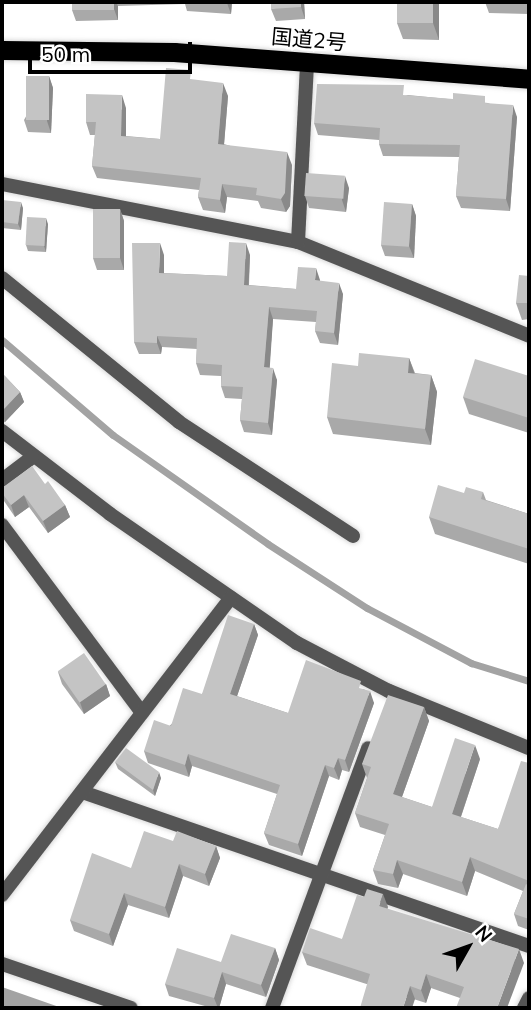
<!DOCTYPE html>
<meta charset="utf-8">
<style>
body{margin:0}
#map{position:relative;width:531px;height:1010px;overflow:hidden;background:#fff;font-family:Mulish,"Noto Sans JP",sans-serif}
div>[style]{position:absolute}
.water>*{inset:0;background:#a3a3a3}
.stream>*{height:7px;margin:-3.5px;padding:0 3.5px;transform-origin:3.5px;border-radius:3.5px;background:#a3a3a3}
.roads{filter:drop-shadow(0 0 2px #dbdbdb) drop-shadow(0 0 2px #dbdbdb)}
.minor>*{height:14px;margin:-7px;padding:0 7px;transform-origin:7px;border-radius:7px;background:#555}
.trunk>*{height:19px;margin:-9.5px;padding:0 9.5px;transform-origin:9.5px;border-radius:9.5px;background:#000}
.wall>*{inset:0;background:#a9a9a9}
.shaded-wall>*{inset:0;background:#898989}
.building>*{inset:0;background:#c4c4c4;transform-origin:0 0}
span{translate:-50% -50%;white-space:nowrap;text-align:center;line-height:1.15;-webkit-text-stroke:5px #fff;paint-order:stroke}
.street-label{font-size:21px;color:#000}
.frame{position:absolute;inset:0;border:4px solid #000;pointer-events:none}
.north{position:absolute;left:433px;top:912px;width:70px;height:70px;-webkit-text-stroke:5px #fff;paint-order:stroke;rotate:50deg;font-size:19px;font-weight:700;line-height:28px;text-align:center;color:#000}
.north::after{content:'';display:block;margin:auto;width:24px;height:32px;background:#000;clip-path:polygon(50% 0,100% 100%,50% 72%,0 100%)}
.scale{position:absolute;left:28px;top:42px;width:164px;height:32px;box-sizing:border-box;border:4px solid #000;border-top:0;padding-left:9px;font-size:21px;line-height:24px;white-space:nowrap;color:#000;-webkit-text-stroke:5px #fff;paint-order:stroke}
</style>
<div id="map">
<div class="water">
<i style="clip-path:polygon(2px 987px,62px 1008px,2px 1008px)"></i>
</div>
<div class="stream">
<i style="left:2px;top:340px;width:146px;rotate:40.6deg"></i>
<i style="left:113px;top:435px;width:189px;rotate:35.1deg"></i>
<i style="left:268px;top:544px;width:118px;rotate:32.9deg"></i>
<i style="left:367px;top:608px;width:118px;rotate:27.9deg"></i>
<i style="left:471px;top:663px;width:61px;rotate:17.2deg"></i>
</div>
<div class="roads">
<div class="minor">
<i style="left:2px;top:184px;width:302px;rotate:11.1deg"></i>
<i style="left:298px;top:242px;width:249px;rotate:22.1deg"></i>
<i style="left:298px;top:242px;width:180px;rotate:-87.1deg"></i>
<i style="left:2px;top:278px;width:228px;rotate:39.1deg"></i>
<i style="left:179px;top:422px;width:208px;rotate:33.2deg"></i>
<i style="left:2px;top:431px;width:136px;rotate:37.5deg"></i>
<i style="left:110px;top:514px;width:227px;rotate:34.6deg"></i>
<i style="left:297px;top:643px;width:104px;rotate:27.6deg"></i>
<i style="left:389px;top:691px;width:151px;rotate:22.2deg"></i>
<i style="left:2px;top:480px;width:38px;rotate:-37deg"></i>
<i style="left:2px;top:525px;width:234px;rotate:53.3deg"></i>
<i style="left:82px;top:792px;width:473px;rotate:19deg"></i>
<i style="left:2px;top:895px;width:375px;rotate:-52.4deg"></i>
<i style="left:2px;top:964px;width:136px;rotate:18.8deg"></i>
<i style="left:272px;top:1008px;width:277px;rotate:-69.7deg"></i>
<i style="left:524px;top:1008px;width:11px;rotate:-63deg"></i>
</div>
<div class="trunk">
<i style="left:2px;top:50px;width:172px;rotate:0.7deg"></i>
<i style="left:174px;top:52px;width:356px;rotate:4.3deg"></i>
</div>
</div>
<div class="wall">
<i style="clip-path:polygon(72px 2px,232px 2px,231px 14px,187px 11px,185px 4px,118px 6px,118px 20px,76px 21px,72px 10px)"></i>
<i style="clip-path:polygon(304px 2px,305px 19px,276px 21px,271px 9px)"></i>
<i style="clip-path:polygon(439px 2px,439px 40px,403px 39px,397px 23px)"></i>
<i style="clip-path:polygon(485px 2px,529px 2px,529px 14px,489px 13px)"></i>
<i style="clip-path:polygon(49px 76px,53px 88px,51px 133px,28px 132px,24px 120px)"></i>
<i style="clip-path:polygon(195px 80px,228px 96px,224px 144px,292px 165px,290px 206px,286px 212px,261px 208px,258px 201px,227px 197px,225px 213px,203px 210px,198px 197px,199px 190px,97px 178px,92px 166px,95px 135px,90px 135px,86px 122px,126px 108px,126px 136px,160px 139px)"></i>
<i style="clip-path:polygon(408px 95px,488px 103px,517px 117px,510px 211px,461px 208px,456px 196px,459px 157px,383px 156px,379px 144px,379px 140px,318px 135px,314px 123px)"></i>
<i style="clip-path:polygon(349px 188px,346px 212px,309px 208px,305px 196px)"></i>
<i style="clip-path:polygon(2px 200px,23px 208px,21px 230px,2px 228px)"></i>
<i style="clip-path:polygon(412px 204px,416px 216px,414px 258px,385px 256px,381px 245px)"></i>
<i style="clip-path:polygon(120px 209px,124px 221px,124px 270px,97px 270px,93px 258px)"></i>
<i style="clip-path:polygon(48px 224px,46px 252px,28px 251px,26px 245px)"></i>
<i style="clip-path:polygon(164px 255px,164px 273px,227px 276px,250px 255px,249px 285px,296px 289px,320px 281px,343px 294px,338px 345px,320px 343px,315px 331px,316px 322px,273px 319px,269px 368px,277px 380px,272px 435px,244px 432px,240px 420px,242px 399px,225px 398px,221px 386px,221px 376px,200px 375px,196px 363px,197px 349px,162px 347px,161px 354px,139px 354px,134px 342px)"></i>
<i style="clip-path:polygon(529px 276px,529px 319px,522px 320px,516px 303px)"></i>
<i style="clip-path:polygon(409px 358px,415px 373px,431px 375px,437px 392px,431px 445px,333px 434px,327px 417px,358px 366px)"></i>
<i style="clip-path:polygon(2px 373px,20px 392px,24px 402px,5px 422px,2px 423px)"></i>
<i style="clip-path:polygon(529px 376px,529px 433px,469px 414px,463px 397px)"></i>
<i style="clip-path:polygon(45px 484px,65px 505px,70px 517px,48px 533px,29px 507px,15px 517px,4px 501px,2px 496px,2px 488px)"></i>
<i style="clip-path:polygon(483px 492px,486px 500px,529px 514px,529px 564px,435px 534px,429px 517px,464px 493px)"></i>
<i style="clip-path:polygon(254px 624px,258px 635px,237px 696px,288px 713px,364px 689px,374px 703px,349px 772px,342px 770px,339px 780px,329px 776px,302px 856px,269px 845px,264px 833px,277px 794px,192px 766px,189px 777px,148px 763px,144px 751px,202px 694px)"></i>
<i style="clip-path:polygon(58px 672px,106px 684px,110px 696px,84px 714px,62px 684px)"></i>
<i style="clip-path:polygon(424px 707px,429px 721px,402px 797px,432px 807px,480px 759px,461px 817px,498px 829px,529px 763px,529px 930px,518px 926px,514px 914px,523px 891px,475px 871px,467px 896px,403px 874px,398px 888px,378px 884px,373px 870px,385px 835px,360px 827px,355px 813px,367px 778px,362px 764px)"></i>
<i style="clip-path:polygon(115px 762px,161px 778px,155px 796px,118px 769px)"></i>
<i style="clip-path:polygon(173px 841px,216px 846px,220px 858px,209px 886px,183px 876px,169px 918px,128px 905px,113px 946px,74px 931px,70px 920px)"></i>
<i style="clip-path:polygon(388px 907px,387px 909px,524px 963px,460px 998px,431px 988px,426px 1003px,307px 965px,302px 952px,342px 939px)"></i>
<i style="clip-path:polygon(275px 948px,279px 960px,266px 997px,226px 984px,219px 1008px,212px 1008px,169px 996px,165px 984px,221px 962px)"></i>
</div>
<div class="shaded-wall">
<i style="clip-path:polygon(114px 2px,116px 2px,118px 6px,118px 20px,114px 9px)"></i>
<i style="clip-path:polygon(227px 2px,232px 2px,231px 14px,227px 3px)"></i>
<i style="clip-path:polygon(301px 2px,304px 2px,305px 19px,301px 7px)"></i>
<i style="clip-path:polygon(433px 2px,439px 2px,439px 40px,433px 23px)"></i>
<i style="clip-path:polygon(49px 76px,53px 88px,51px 133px,47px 121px)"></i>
<i style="clip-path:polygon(223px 83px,228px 96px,223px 157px,218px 144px)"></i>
<i style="clip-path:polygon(122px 95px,126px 108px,126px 149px,121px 136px)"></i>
<i style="clip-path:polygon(513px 105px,517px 117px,510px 211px,506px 199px)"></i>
<i style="clip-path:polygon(287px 152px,292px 165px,290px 206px,286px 212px,281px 199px)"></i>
<i style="clip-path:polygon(345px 176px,349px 188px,346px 212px,342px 200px)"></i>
<i style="clip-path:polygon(222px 184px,227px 197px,225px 213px,220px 200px)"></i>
<i style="clip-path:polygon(21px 202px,23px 208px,21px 230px,18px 224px)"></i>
<i style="clip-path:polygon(412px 204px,416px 216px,414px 258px,409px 246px)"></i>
<i style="clip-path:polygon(120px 209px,124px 221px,124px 270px,120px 258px)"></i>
<i style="clip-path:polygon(46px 218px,48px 224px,46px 252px,44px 246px)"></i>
<i style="clip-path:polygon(160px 243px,164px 255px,164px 284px,159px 273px)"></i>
<i style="clip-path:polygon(246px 243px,250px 255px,248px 296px,244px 285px)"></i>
<i style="clip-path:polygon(316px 268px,320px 280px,319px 292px,315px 280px)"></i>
<i style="clip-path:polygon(339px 283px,343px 294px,338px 345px,334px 333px)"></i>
<i style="clip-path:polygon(269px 307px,273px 319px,269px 379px,264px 367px)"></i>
<i style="clip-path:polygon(157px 336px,162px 347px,161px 354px,157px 343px)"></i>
<i style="clip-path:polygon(409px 358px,415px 375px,408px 373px)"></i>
<i style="clip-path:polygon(273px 368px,277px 380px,272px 435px,268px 423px)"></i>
<i style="clip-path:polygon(431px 375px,437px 392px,431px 445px,425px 429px)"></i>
<i style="clip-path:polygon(20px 392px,24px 402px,5px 422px,2px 411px)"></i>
<i style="clip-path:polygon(24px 495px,29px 507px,15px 517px,11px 505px)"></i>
<i style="clip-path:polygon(65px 505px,70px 517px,48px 533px,43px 521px)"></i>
<i style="clip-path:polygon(254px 624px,258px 635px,234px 705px,230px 694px)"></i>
<i style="clip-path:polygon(106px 684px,110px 696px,84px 714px,80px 702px)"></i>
<i style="clip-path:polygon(370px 691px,374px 703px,349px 772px,345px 760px)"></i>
<i style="clip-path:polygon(424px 707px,429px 721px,398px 808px,393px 794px)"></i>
<i style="clip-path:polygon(475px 745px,480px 759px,457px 828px,452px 814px)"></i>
<i style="clip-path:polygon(188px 754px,192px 766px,189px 777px,185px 765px)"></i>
<i style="clip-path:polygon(338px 758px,342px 770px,339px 780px,334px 768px)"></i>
<i style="clip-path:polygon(325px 765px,329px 776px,302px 856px,298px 844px)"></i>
<i style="clip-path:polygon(159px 772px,161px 778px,155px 796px,153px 790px)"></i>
<i style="clip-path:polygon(216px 846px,220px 858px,209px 886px,205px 874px)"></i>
<i style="clip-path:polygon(470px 857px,475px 871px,467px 896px,462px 882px)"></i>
<i style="clip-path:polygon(397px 860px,403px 874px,398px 888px,393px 874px)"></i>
<i style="clip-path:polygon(179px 864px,183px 876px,169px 918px,165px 907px)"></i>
<i style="clip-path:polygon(124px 893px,128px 905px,113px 946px,109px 934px)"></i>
<i style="clip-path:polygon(383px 894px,388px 907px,384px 920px,379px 906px)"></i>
<i style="clip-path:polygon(275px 948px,279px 960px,266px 997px,261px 985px)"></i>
<i style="clip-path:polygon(519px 949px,524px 963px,507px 1008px,497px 1008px)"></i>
<i style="clip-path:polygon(222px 972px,226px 984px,219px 1008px,218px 1008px,214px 998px)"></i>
<i style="clip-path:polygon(426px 974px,431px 988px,426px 1003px,421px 990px)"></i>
<i style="clip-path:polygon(410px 986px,415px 999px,412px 1008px,403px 1008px)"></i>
</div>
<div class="building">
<i style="left:72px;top:2px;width:42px;height:8px"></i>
<i style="clip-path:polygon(271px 2px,301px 2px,301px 7px,271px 9px)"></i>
<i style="left:397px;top:2px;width:36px;height:21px"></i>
<i style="clip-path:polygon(166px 68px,191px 70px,190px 79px,223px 83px,218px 144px,287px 152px,285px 193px,281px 199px,256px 195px,257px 188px,222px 184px,220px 200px,198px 197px,201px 178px,92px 166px,96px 122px,86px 122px,86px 94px,122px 95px,121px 136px,160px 139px)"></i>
<i style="left:26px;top:76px;width:23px;height:44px"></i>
<i style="clip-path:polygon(317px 84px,404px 85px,403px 95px,453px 99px,453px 93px,485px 96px,485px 103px,513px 105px,506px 199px,456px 196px,460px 145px,379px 144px,380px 128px,314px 123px)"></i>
<i style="left:306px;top:173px;width:39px;height:23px;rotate:4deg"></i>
<i style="clip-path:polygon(2px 200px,21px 202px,18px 224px,2px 222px)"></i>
<i style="left:384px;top:202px;width:28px;height:43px;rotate:4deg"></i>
<i style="left:93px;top:209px;width:27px;height:49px"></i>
<i style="left:27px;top:217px;width:19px;height:28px;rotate:3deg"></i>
<i style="clip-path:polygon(229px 242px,246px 243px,244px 285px,296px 289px,298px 267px,316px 268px,315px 280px,339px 283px,334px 333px,315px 331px,317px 311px,269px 307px,264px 367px,273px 368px,268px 423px,240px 420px,243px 387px,221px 386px,222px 365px,196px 363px,197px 338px,157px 336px,157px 343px,134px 342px,132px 243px,160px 243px,159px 273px,227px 276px)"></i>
<i style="clip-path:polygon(519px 275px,529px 276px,529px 303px,516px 303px)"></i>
<i style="clip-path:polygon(359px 353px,409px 358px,408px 373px,431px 375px,425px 429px,327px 417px,332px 363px,358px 366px)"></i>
<i style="clip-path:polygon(475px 359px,529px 376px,529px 418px,463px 397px)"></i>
<i style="clip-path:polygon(2px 373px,20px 392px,2px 411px)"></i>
<i style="clip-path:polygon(32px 466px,45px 484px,48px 481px,65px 505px,43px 521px,24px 495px,11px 505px,2px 493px,2px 488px)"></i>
<i style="clip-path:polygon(438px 485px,464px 493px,466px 487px,483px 492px,481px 499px,529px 514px,529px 549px,429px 517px)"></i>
<i style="clip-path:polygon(228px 615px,254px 624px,230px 694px,288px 713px,306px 660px,361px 681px,359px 688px,370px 691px,345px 760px,338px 758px,334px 768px,325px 765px,298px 844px,264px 833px,280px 785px,188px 754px,185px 765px,144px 751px,154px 720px,171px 726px,183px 688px,202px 694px)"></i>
<i style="left:84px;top:653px;width:38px;height:32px;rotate:55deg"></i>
<i style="clip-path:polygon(388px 695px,424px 707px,393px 794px,432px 807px,455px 738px,475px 745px,452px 814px,498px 829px,521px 761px,529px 763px,529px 881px,470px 857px,462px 882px,397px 860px,393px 874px,373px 870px,389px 824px,355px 813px,371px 767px,362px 764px)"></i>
<i style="clip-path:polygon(126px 748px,159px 772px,153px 790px,115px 762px)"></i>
<i style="clip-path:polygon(144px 831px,173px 841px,177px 831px,216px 846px,205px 874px,179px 864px,165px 907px,124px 893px,109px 934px,70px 920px,92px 853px,131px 868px)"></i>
<i style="clip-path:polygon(526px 884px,529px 886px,529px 919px,514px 914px)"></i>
<i style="clip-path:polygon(367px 889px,383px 894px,379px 906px,519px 949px,497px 1008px,456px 1008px,464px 987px,426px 974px,421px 990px,410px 986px,403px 1008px,360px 1008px,370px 974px,302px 952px,310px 928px,342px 939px,357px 895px,364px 897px)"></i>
<i style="clip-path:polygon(231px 934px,275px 948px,261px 985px,222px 972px,214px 998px,165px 984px,177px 948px,221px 962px)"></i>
</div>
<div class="street-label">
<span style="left:309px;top:39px;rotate:5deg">国道2号</span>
</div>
<div class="frame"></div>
<div class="north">N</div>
<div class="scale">50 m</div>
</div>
